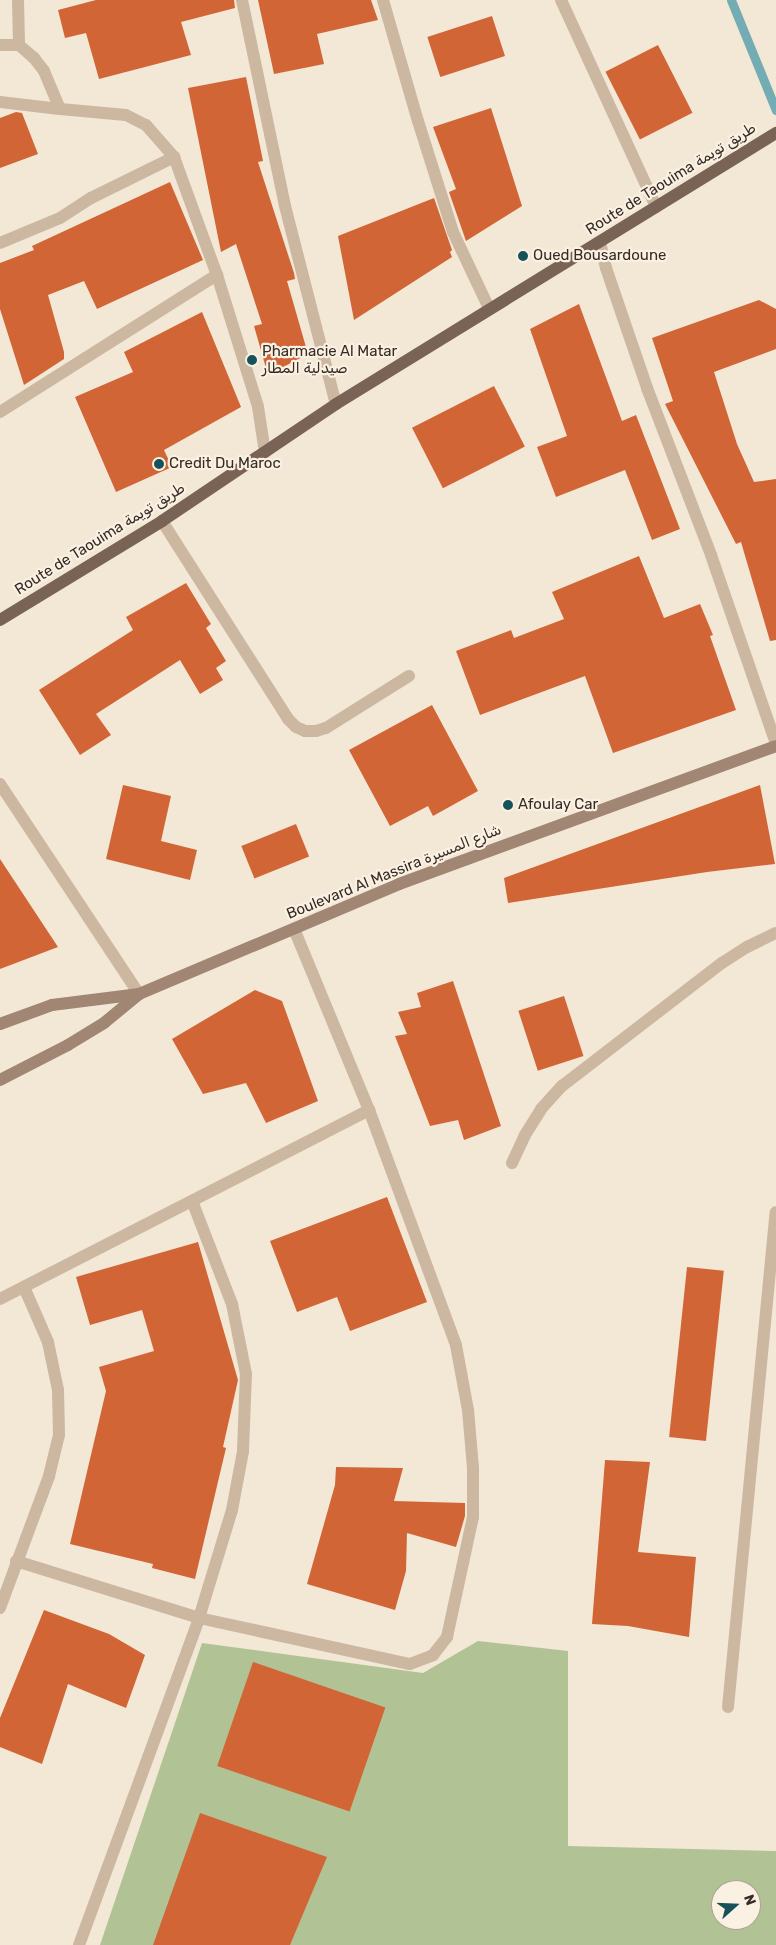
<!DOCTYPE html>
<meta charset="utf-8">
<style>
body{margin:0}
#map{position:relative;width:776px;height:1945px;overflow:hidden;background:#f3e7d6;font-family:Rubik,Vazirmatn,sans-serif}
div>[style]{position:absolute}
.green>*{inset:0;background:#b1c395}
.stream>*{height:9px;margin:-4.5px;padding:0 4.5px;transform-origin:4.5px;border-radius:4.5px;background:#73acb3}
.building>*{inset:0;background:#d26536;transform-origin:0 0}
.street>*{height:12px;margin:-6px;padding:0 6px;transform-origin:6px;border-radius:6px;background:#ccb7a1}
.secondary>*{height:12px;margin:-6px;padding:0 6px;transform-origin:6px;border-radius:6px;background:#a08673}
.primary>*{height:12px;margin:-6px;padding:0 6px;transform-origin:6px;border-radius:6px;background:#796354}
.dots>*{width:14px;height:14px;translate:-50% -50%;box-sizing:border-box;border:2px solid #fbf1e3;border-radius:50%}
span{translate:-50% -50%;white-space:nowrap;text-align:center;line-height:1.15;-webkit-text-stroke:4.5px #fbf1e3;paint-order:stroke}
.street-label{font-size:15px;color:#362b25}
.poi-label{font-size:15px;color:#362b25}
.left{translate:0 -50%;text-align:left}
.north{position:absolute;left:711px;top:1880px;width:50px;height:50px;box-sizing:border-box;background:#fbf1e3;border:1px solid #aca297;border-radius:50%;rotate:70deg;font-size:14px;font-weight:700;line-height:20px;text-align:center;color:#362b25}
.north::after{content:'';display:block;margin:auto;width:18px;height:22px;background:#17525b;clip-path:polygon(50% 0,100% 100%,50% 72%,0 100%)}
</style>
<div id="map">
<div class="green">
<i style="clip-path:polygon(evenodd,478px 1641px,568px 1651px,568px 1846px,776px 1851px,776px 1945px,100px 1945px,202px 1643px,423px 1673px,478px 1641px,721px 1890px,751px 1890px,751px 1920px,721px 1920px,721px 1890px)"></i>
</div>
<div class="stream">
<i style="left:731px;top:0;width:119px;rotate:67.8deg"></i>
</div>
<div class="building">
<i style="clip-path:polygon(96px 0,234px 0,235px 8px,181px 22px,191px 55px,99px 79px,86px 33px,65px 38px,58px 10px)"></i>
<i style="clip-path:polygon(258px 0,371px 0,378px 20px,317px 34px,324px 64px,274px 74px)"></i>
<i style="left:492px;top:16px;width:42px;height:68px;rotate:72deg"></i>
<i style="left:658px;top:45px;width:76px;height:59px;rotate:63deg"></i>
<i style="clip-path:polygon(246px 77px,263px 161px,258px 162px,294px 273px,295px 279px,287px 281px,308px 354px,268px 375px,254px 326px,262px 324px,236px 244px,221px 252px,188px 88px)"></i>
<i style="clip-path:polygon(491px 108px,522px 206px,466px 241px,449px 192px,456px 189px,433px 127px)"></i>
<i style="clip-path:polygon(16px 112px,22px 113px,38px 154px,0 168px,0 118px)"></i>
<i style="clip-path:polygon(170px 182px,203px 260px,97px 309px,84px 281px,48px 295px,64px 352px,64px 359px,24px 385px,0 309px,0 263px,34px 250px,32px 246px)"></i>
<i style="clip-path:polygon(434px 198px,452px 250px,450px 252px,452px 257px,354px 320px,338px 236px)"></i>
<i style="clip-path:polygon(759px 300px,776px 309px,776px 349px,714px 372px,737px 444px,754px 482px,776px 479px,776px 640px,770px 641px,741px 542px,736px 544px,665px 404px,673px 401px,652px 338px)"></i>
<i style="clip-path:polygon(579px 304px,622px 421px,636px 415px,680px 529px,652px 540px,625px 470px,556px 497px,537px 447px,567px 436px,530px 329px)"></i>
<i style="clip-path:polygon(202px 312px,241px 407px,164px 450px,172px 467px,116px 492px,75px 397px,133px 372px,124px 352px)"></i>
<i style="left:494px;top:386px;width:68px;height:92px;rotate:63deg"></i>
<i style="clip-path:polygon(639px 556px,664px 618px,700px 604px,713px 635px,710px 636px,736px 710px,613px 753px,585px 676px,480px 715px,456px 651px,511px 630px,514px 638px,564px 619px,552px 592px)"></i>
<i style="clip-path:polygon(186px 583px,211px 624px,206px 628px,226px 661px,216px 668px,223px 680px,200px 694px,180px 660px,96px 714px,111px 735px,80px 755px,39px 690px,133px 630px,126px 617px)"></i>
<i style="clip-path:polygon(432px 705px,478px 791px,433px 816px,428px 806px,390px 826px,349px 750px)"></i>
<i style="clip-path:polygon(123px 785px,171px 796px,161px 841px,197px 850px,190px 880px,106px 859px)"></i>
<i style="clip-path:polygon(760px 785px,775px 864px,707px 872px,508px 903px,504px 878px)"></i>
<i style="left:296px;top:824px;width:35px;height:59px;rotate:68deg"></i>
<i style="clip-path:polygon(0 859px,58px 947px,0 969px)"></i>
<i style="clip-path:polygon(453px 981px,501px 1126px,464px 1140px,458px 1120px,430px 1126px,395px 1036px,407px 1034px,398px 1012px,421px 1007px,417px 993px)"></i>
<i style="clip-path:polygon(255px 990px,282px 1001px,318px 1101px,266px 1123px,246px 1083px,203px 1094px,172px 1039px)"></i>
<i style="left:564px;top:996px;width:63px;height:48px;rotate:72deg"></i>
<i style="clip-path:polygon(387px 1197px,427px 1302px,350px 1331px,337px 1297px,297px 1312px,270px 1241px)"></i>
<i style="clip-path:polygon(198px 1242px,238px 1380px,223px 1447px,226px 1448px,195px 1579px,152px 1568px,153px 1564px,70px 1544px,106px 1391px,99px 1367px,154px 1351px,142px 1310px,90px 1325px,76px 1277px)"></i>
<i style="left:687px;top:1267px;width:37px;height:171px;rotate:6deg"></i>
<i style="clip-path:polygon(605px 1460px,650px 1462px,638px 1552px,696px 1557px,689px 1637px,628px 1626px,592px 1624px)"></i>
<i style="clip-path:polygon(336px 1467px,403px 1468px,394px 1501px,465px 1503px,465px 1516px,456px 1547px,407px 1533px,406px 1571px,395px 1610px,307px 1584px,335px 1485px)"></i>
<i style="clip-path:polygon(44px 1610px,109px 1634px,145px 1655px,126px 1708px,68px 1684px,42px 1764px,0 1747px,0 1718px)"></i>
<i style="left:253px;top:1662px;width:140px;height:110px;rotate:19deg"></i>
<i style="clip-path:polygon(200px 1813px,327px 1857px,290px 1945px,153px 1945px)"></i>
</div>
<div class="street">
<i style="left:18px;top:0;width:45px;rotate:88.7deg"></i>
<i style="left:242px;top:0;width:210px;rotate:78.2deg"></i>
<i style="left:285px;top:206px;width:204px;rotate:75.6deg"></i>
<i style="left:383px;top:0;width:126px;rotate:73.9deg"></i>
<i style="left:418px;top:121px;width:116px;rotate:72.5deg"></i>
<i style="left:453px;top:232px;width:84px;rotate:64.7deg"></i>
<i style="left:561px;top:0;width:228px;rotate:65.3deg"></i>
<i style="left:0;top:45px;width:19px"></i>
<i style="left:19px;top:45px;width:20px;rotate:41deg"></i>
<i style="left:34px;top:58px;width:16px;rotate:52deg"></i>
<i style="left:44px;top:71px;width:41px;rotate:67.2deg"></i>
<i style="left:60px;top:109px;width:66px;rotate:5.2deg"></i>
<i style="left:126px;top:115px;width:22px;rotate:27deg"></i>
<i style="left:146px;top:125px;width:43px;rotate:48.8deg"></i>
<i style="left:174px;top:157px;width:126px;rotate:70deg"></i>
<i style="left:217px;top:275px;width:138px;rotate:72.7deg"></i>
<i style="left:258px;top:407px;width:46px;rotate:81.2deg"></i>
<i style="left:0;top:102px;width:60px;rotate:6.7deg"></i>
<i style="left:600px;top:242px;width:27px;rotate:77deg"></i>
<i style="left:606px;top:268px;width:127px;rotate:71.1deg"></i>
<i style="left:647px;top:388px;width:179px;rotate:69deg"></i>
<i style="left:711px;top:555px;width:200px;rotate:71deg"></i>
<i style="left:0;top:243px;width:65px;rotate:-22.6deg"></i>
<i style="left:60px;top:218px;width:37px;rotate:-33deg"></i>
<i style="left:91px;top:198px;width:93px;rotate:-26.3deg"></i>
<i style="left:0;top:412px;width:257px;rotate:-32.3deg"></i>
<i style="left:162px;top:521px;width:235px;rotate:57.5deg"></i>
<i style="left:288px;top:719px;width:11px;rotate:45deg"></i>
<i style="left:296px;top:727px;width:10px;rotate:24deg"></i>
<i style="left:305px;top:731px;width:11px"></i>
<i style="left:316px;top:731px;width:10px;rotate:-17deg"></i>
<i style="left:326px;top:728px;width:98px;rotate:-32.1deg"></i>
<i style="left:0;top:784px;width:252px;rotate:56.5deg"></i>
<i style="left:512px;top:1163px;width:31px;rotate:-65deg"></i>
<i style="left:525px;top:1135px;width:31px;rotate:-58deg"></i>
<i style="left:541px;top:1109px;width:31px;rotate:-48deg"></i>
<i style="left:562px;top:1086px;width:202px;rotate:-37.6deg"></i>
<i style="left:722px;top:963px;width:30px;rotate:-33deg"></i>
<i style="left:747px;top:947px;width:32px;rotate:-26deg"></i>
<i style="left:0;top:1299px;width:415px;rotate:-27.1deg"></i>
<i style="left:16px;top:1561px;width:192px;rotate:17.3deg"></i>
<i style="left:199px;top:1618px;width:216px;rotate:12.3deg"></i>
<i style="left:410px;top:1664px;width:25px;rotate:-21deg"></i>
<i style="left:433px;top:1655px;width:23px;rotate:-52deg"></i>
<i style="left:447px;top:1637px;width:123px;rotate:-77.8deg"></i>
<i style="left:473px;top:1517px;width:49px;rotate:-90deg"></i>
<i style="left:473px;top:1468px;width:58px;rotate:-94.9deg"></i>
<i style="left:468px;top:1410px;width:66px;rotate:-100.5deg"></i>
<i style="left:456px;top:1345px;width:251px;rotate:-110.3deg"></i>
<i style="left:369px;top:1110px;width:196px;rotate:-112.5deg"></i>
<i style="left:0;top:1608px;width:141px;rotate:-69.6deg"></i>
<i style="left:49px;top:1476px;width:42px;rotate:-76.3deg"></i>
<i style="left:59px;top:1435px;width:45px;rotate:-91.3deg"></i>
<i style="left:58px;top:1390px;width:49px;rotate:-101.8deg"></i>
<i style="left:48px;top:1342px;width:60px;rotate:-113.6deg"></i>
<i style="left:728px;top:1707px;width:497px;rotate:-84.5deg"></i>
<i style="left:79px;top:1945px;width:348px;rotate:-69.8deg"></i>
<i style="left:199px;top:1618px;width:113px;rotate:-73deg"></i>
<i style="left:232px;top:1510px;width:60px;rotate:-79.4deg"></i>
<i style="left:243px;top:1451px;width:77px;rotate:-87.8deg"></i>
<i style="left:246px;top:1374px;width:71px;rotate:-101.3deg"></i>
<i style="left:232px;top:1304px;width:110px;rotate:-111.2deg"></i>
</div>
<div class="secondary">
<i style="left:0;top:1024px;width:55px;rotate:-20.1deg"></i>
<i style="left:52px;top:1005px;width:88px;rotate:-7.2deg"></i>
<i style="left:139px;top:994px;width:282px;rotate:-22.9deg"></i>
<i style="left:399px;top:884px;width:401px;rotate:-20.1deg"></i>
<i style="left:0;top:1080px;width:76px;rotate:-27.2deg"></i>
<i style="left:68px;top:1045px;width:42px;rotate:-31.4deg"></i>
<i style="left:104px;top:1023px;width:45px;rotate:-39.6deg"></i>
</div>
<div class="primary">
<i style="left:0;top:620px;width:190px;rotate:-31.4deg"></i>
<i style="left:162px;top:521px;width:210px;rotate:-33.9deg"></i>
<i style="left:336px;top:404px;width:517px;rotate:-31.63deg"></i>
</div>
<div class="dots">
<i style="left:523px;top:256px;background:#17525b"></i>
<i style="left:252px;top:360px;background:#17525b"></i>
<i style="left:159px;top:464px;background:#17525b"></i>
<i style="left:508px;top:805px;background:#17525b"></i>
</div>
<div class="street-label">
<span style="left:671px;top:179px;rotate:-32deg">Route de Taouima طريق تويمة</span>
<span style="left:100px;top:539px;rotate:-32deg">Route de Taouima طريق تويمة</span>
<span style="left:394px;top:872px;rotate:-22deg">Boulevard Al Massira شارع المسيرة</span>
</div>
<div class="poi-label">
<span class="left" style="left:533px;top:256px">Oued Bousardoune</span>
<span class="left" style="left:262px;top:360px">Pharmacie Al Matar<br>صيدلية المطار</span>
<span class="left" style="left:169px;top:464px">Credit Du Maroc</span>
<span class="left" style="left:518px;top:805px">Afoulay Car</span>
</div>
<div class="north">N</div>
</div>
